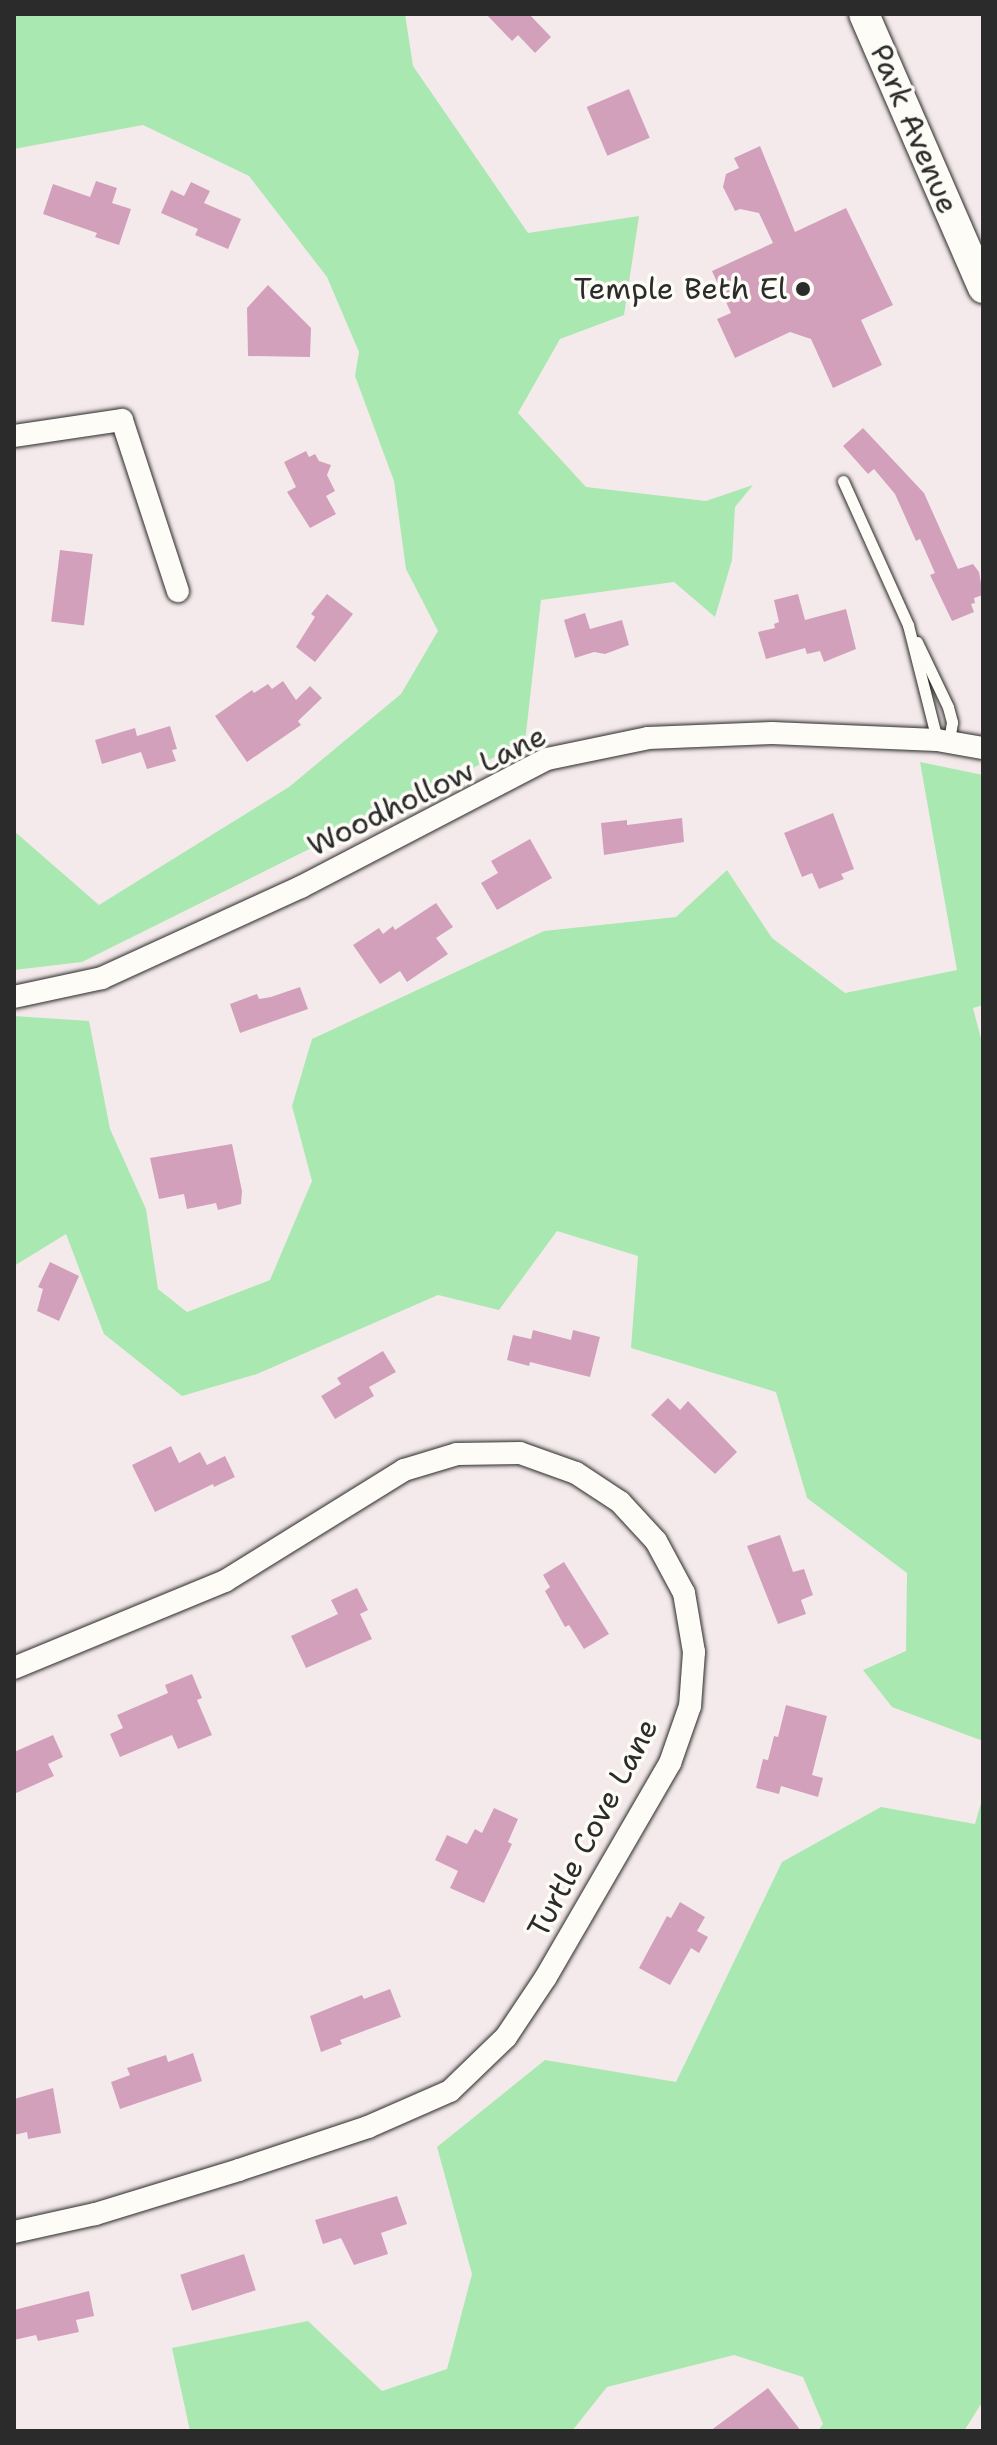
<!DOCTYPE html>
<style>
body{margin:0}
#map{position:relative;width:997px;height:2445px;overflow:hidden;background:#f5eaeb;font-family:"Shantell Sans",sans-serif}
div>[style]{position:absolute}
.green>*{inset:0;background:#a9e8b0}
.building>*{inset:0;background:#d3a0bc;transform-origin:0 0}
.roads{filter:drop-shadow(0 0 2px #2b2b2b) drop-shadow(0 0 2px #2b2b2b)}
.service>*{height:11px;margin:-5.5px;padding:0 5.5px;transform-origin:5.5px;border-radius:5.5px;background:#fdfcf7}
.minor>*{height:22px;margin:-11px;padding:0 11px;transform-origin:11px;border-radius:11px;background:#fdfcf7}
.secondary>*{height:30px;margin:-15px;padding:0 15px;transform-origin:15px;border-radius:15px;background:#fdfcf7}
.dots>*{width:22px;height:22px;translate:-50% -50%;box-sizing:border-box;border:4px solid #fdfcf7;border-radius:50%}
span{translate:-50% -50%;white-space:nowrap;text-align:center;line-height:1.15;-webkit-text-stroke:7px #fdfcf7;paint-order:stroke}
.street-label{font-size:30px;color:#2b2b2b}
.poi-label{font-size:30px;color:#2b2b2b}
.right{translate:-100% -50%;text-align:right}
.frame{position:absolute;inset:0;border:16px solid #2b2b2b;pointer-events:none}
</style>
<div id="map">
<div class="green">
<i style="clip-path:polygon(14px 14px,405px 14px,413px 66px,528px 233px,639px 216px,624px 315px,560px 339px,518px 413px,586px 487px,706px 501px,753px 485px,735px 507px,732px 560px,715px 617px,674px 582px,541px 600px,525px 742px,82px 962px,14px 970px,14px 831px,99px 905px,289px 787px,401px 694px,438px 631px,406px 569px,394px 481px,355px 376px,359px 352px,327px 277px,249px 176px,143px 125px,14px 149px)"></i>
<i style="clip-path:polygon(920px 762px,983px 775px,983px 1005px,973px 1008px,983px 1046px,983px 1741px,892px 1707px,863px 1670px,906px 1651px,907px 1573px,807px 1498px,776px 1392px,631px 1348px,638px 1256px,557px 1231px,499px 1310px,438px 1295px,257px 1374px,182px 1396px,104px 1334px,66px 1234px,14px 1266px,14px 1016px,89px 1021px,110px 1129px,146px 1209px,158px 1289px,187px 1312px,270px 1280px,312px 1181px,292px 1106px,312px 1039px,544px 931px,676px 917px,727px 870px,772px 938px,845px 993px,957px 970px)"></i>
<i style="clip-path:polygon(983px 1796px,983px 2401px,964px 2431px,818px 2431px,823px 2424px,803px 2377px,734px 2355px,607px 2387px,572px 2431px,190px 2431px,172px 2348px,308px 2321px,382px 2391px,447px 2369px,472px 2274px,437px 2147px,545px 2060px,676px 2082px,782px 1862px,881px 1807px,975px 1824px)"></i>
</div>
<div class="building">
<i style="clip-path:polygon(486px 14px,529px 14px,551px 37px,535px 53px,518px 35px,512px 41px)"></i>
<i style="left:629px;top:89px;width:53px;height:46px;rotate:67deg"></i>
<i style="clip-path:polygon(760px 146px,795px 232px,846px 208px,893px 305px,861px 320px,882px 365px,833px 388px,811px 339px,790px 332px,735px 358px,717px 319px,731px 313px,712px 271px,773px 243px,759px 213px,740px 209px,735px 211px,723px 187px,726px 174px,739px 168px,734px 158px)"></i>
<i style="clip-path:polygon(96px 181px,117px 188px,112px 203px,131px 209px,119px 245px,95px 237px,97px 233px,43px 214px,53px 184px,90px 197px)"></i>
<i style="clip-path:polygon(191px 182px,210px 191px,204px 203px,241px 219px,228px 249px,195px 235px,198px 229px,161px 213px,171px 190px,184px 196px)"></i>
<i style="clip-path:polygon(268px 285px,311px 328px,310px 357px,248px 356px,247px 308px)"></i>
<i style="clip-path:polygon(863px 428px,924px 493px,958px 569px,973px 564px,979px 572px,983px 595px,974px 598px,975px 603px,971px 604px,974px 612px,952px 621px,930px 575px,935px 573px,920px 539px,916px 541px,895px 494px,874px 469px,868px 474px,843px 446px)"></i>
<i style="clip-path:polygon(306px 451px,309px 457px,315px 454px,319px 461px,331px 465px,327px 475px,335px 491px,326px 496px,336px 514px,310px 528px,287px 492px,296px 487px,284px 462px)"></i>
<i style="left:60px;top:550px;width:33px;height:72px;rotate:7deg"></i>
<i style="clip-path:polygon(327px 594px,353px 614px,315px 662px,296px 647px,315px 617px,311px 614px)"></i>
<i style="clip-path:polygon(798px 594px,805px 620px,846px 609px,856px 649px,824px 662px,820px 651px,807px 654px,805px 648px,766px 659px,758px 632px,775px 628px,774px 624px,779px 622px,774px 600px)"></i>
<i style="clip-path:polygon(585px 613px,590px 629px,622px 620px,629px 645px,605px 654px,594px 652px,575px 658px,564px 620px)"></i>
<i style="clip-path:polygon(283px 681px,296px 700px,310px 686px,322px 698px,298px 721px,301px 725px,247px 762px,215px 716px,252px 690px,254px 693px,268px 684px,272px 689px)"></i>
<i style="clip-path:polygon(170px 726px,177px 749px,172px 750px,176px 761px,147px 769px,141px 752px,102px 764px,95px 740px,135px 728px,137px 736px)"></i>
<i style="clip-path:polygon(833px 813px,854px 869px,841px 874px,844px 879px,819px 889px,812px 873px,802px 877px,784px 833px)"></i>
<i style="clip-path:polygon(682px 818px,684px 842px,604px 855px,601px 823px,627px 820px,627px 825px)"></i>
<i style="clip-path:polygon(530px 839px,552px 878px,497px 910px,481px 883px,498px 873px,491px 861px)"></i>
<i style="clip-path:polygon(436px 903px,453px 927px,436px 938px,448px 954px,407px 982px,400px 971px,380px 984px,353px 945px,379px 928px,383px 934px,393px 926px,395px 930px)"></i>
<i style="clip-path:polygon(300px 987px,308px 1009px,240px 1033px,230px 1004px,257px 994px,259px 999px,271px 997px)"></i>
<i style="clip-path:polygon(232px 1144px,242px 1191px,241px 1204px,218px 1210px,216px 1203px,187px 1209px,184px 1194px,159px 1199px,150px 1158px)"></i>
<i style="clip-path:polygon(50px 1262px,79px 1276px,59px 1321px,37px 1311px,43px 1289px,38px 1287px)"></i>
<i style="clip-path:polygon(533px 1330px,571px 1340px,573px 1330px,600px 1337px,590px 1377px,530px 1362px,529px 1366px,507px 1360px,513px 1335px,531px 1339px)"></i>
<i style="clip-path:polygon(383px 1351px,396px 1372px,369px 1387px,374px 1396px,335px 1419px,321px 1396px,341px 1384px,337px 1378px)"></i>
<i style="clip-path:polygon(668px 1398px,680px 1410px,688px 1401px,737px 1452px,715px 1474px,651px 1415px)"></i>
<i style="clip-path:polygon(171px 1446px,179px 1463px,200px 1452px,207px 1465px,225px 1456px,235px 1477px,214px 1487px,213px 1484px,155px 1512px,132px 1465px)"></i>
<i style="clip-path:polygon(780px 1535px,793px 1572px,804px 1569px,813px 1595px,801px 1600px,806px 1614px,778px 1624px,747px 1546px)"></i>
<i style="clip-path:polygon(564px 1562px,609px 1634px,584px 1649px,569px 1625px,565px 1627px,545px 1591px,550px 1587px,543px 1575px)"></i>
<i style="clip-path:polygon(357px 1588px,368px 1610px,360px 1614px,372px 1639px,306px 1668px,291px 1636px,338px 1614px,331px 1600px)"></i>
<i style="clip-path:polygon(192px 1674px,202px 1698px,197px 1700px,212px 1735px,178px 1749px,172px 1735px,120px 1757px,110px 1734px,123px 1728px,117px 1715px,168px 1693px,165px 1685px)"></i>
<i style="clip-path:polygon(786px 1705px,827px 1716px,812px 1775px,823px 1778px,818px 1797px,781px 1786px,779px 1794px,756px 1788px,763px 1759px,768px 1760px,774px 1736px,778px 1737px)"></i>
<i style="clip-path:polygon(53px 1735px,63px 1757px,48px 1764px,54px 1776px,14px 1794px,14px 1752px)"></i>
<i style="clip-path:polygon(494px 1808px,518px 1819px,508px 1842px,512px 1844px,484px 1903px,450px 1888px,458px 1871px,435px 1860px,447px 1835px,467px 1844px,475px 1829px,482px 1833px)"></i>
<i style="clip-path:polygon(680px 1902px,705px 1917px,697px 1931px,708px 1937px,699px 1953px,691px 1948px,670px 1985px,639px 1968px,667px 1916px,671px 1918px)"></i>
<i style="clip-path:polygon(390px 1989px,401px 2017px,340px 2040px,342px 2044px,321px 2052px,310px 2016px,362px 1995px,364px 1999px)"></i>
<i style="clip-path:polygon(193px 2053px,202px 2081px,120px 2109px,111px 2082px,130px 2075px,127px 2068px,166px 2055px,168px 2062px)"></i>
<i style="clip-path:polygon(53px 2088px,61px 2133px,28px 2139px,27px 2132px,14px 2135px,14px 2099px)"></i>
<i style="clip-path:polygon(397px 2196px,407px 2224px,381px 2233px,388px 2254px,354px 2265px,341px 2238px,323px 2244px,315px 2220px)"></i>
<i style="left:244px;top:2254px;width:38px;height:67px;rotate:72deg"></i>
<i style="clip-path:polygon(89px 2291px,94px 2316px,76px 2320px,79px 2332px,38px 2341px,36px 2335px,14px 2340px,14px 2310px)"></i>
<i style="clip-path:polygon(768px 2388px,801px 2431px,710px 2431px)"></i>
</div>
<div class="roads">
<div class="service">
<i style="left:843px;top:481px;width:158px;rotate:65.7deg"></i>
<i style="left:908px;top:625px;width:119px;rotate:75.8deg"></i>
<i style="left:917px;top:642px;width:72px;rotate:64.5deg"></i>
<i style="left:948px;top:707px;width:16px;rotate:75deg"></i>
<i style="left:952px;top:722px;width:19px;rotate:99deg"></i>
</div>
<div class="minor">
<i style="left:14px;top:436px;width:109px;rotate:-8.4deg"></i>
<i style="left:122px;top:420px;width:180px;rotate:71.9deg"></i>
<i style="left:14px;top:997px;width:90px;rotate:-12.2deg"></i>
<i style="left:102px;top:978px;width:219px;rotate:-24.6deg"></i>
<i style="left:301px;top:887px;width:277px;rotate:-27.5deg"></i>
<i style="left:547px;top:759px;width:103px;rotate:-11.7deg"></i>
<i style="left:648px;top:738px;width:124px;rotate:-2.3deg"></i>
<i style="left:772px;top:733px;width:165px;rotate:2.4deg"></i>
<i style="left:937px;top:740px;width:47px;rotate:9.9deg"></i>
<i style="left:14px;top:1668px;width:228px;rotate:-22.4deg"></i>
<i style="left:225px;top:1581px;width:211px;rotate:-31.8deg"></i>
<i style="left:404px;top:1470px;width:55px;rotate:-16.8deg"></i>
<i style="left:457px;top:1454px;width:63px;rotate:-0.9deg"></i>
<i style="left:520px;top:1453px;width:59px;rotate:19.7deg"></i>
<i style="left:576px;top:1473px;width:53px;rotate:33.4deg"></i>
<i style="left:620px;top:1502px;width:53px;rotate:47.3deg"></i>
<i style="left:656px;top:1541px;width:59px;rotate:61.7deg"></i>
<i style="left:684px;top:1593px;width:60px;rotate:80.4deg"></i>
<i style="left:694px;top:1652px;width:54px;rotate:94.2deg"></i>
<i style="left:690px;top:1706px;width:60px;rotate:109.3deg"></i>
<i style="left:670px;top:1763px;width:247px;rotate:120.1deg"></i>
<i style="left:546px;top:1977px;width:72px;rotate:123.7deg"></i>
<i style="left:506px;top:2037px;width:78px;rotate:136deg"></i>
<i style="left:450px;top:2091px;width:90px;rotate:156.3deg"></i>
<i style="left:368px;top:2127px;width:136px;rotate:161.6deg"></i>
<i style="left:239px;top:2170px;width:151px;rotate:163deg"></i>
<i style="left:95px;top:2214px;width:83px;rotate:167.5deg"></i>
</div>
<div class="secondary">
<i style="left:864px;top:14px;width:299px;rotate:66.5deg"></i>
</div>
</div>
<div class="dots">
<i style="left:803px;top:289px;background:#2b2b2b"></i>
</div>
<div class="street-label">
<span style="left:914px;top:129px;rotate:67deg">Park Avenue</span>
<span style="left:427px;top:791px;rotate:-26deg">Woodhollow Lane</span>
<span style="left:593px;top:1828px;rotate:-62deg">Turtle Cove Lane</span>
</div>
<div class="poi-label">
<span class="right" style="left:787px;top:289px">Temple Beth El</span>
</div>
<div class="frame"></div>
</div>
